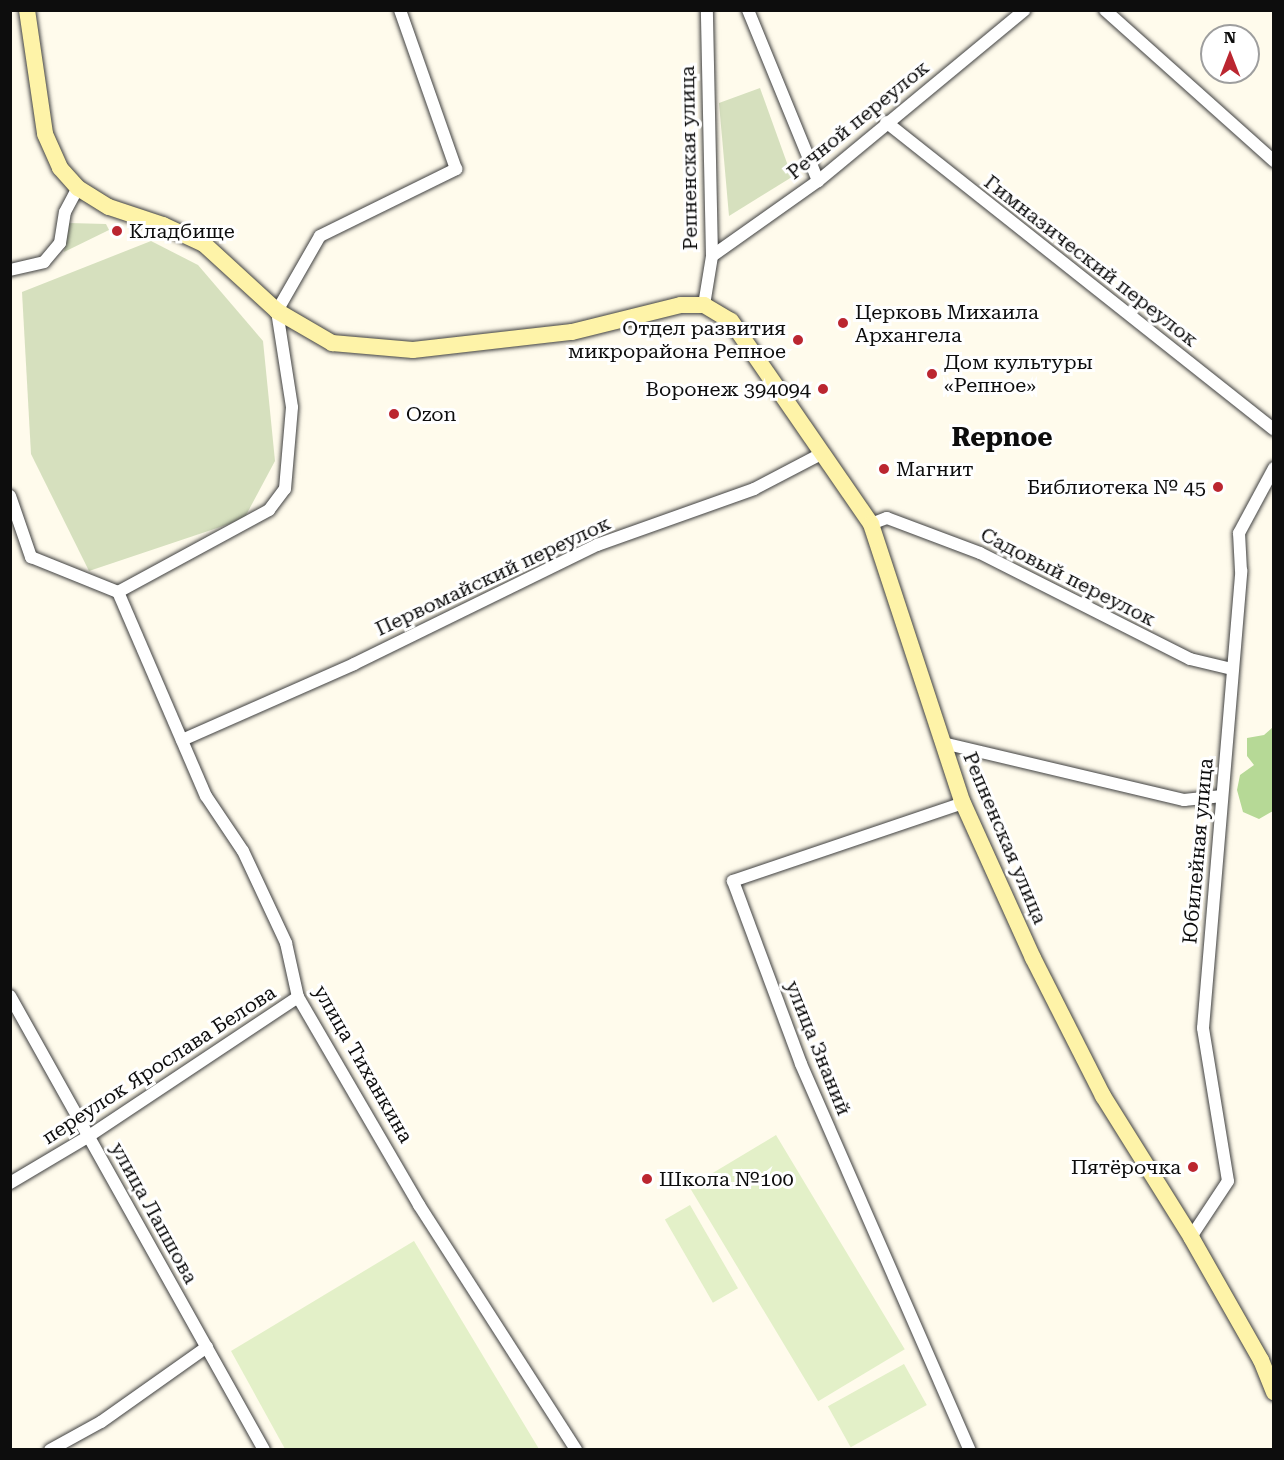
<!DOCTYPE html>
<meta charset="utf-8">
<style>
body{margin:0}
#map{position:relative;width:1284px;height:1460px;overflow:hidden;background:#fffbec;font-family:"Roboto Serif",serif}
div>[style]{position:absolute}
.forest>*{inset:0;background:#b6d996}
.cemetery>*{inset:0;background:#d6e0be}
.pitch>*{inset:0;background:#e3f0c8;transform-origin:0 0}
.roads{filter:drop-shadow(0 0 2px #404040) drop-shadow(0 0 2px #404040)}
.street>*{height:12px;margin:-6px;padding:0 6px;transform-origin:6px;border-radius:6px;background:#fff}
.secondary>*{height:16px;margin:-8px;padding:0 8px;transform-origin:8px;border-radius:8px;background:#fef3a8}
.dots>*{width:16px;height:16px;translate:-50% -50%;box-sizing:border-box;border:3px solid #fff;border-radius:50%}
span{translate:-50% -50%;white-space:nowrap;text-align:center;line-height:1.15;-webkit-text-stroke:6px #fff;paint-order:stroke}
.street-label{font-size:20px;color:#0d0d0d}
.poi-label{font-size:20px;color:#0d0d0d}
.left{translate:0 -50%;text-align:left}
.right{translate:-100% -50%;text-align:right}
.district-label{font-size:26px;color:#0d0d0d;font-weight:700}
.frame{position:absolute;inset:0;border:12px solid #0d0d0d;pointer-events:none}
.north{position:absolute;left:1200px;top:24px;width:60px;height:60px;box-sizing:border-box;background:#fff;border:2px solid #9e9e9e;border-radius:50%;rotate:0deg;font-size:16px;font-weight:700;line-height:24px;text-align:center;color:#0d0d0d}
.north::after{content:'';display:block;margin:auto;width:21px;height:27px;background:#bb2630;clip-path:polygon(50% 0,100% 100%,50% 72%,0 100%)}
</style>
<div id="map">
<div class="forest">
<i style="clip-path:polygon(1273px 727px,1273px 811px,1259px 819px,1243px 812px,1237px 790px,1240px 775px,1254px 765px,1247px 756px,1247px 738px,1264px 735px)"></i>
</div>
<div class="cemetery">
<i style="clip-path:polygon(760px 88px,792px 177px,729px 216px,719px 103px)"></i>
<i style="clip-path:polygon(69px 223px,106px 224px,109px 230px,64px 252px)"></i>
<i style="clip-path:polygon(151px 241px,198px 265px,263px 341px,275px 461px,244px 519px,89px 571px,31px 454px,22px 292px)"></i>
</div>
<div class="pitch">
<i style="left:776px;top:1135px;width:250px;height:101px;rotate:59deg"></i>
<i style="left:690px;top:1205px;width:96px;height:29px;rotate:60deg"></i>
<i style="clip-path:polygon(414px 1241px,539px 1449px,285px 1449px,231px 1351px)"></i>
<i style="left:904px;top:1364px;width:47px;height:87px;rotate:61deg"></i>
</div>
<div class="roads">
<div class="street">
<i style="left:748px;top:10px;width:185px;rotate:67.7deg"></i>
<i style="left:1105px;top:10px;width:227px;rotate:41.8deg"></i>
<i style="left:886px;top:122px;width:495px;rotate:38.4deg"></i>
<i style="left:712px;top:256px;width:130px;rotate:-35.3deg"></i>
<i style="left:818px;top:181px;width:268px;rotate:-39.6deg"></i>
<i style="left:10px;top:270px;width:35px;rotate:-13deg"></i>
<i style="left:44px;top:262px;width:25px;rotate:-50deg"></i>
<i style="left:60px;top:243px;width:31px;rotate:-81deg"></i>
<i style="left:65px;top:212px;width:27px;rotate:-62deg"></i>
<i style="left:704px;top:305px;width:50px;rotate:-80.7deg"></i>
<i style="left:712px;top:256px;width:246px;rotate:-91.2deg"></i>
<i style="left:10px;top:496px;width:65px;rotate:71deg"></i>
<i style="left:31px;top:557px;width:94px;rotate:21.9deg"></i>
<i style="left:118px;top:592px;width:222px;rotate:66.7deg"></i>
<i style="left:206px;top:796px;width:66px;rotate:56.1deg"></i>
<i style="left:243px;top:851px;width:102px;rotate:64.9deg"></i>
<i style="left:286px;top:943px;width:55px;rotate:77.5deg"></i>
<i style="left:298px;top:997px;width:241px;rotate:59.8deg"></i>
<i style="left:419px;top:1205px;width:291px;rotate:57.3deg"></i>
<i style="left:871px;top:524px;width:17px;rotate:-21deg"></i>
<i style="left:887px;top:518px;width:99px;rotate:20.6deg"></i>
<i style="left:980px;top:553px;width:235px;rotate:26.8deg"></i>
<i style="left:1190px;top:659px;width:43px;rotate:13.4deg"></i>
<i style="left:118px;top:592px;width:172px;rotate:-28.5deg"></i>
<i style="left:269px;top:510px;width:26px;rotate:-53deg"></i>
<i style="left:285px;top:489px;width:82px;rotate:-85.1deg"></i>
<i style="left:292px;top:407px;width:97px;rotate:-98.9deg"></i>
<i style="left:277px;top:311px;width:86px;rotate:-60.2deg"></i>
<i style="left:320px;top:236px;width:152px;rotate:-26.2deg"></i>
<i style="left:456px;top:169px;width:169px;rotate:-109.4deg"></i>
<i style="left:182px;top:740px;width:188px;rotate:-23.8deg"></i>
<i style="left:354px;top:664px;width:271px;rotate:-26.1deg"></i>
<i style="left:597px;top:545px;width:167px;rotate:-19.6deg"></i>
<i style="left:754px;top:489px;width:78px;rotate:-27.6deg"></i>
<i style="left:943px;top:743px;width:248px;rotate:13.3deg"></i>
<i style="left:1184px;top:800px;width:36px;rotate:-6deg"></i>
<i style="left:963px;top:803px;width:243px;rotate:161.3deg"></i>
<i style="left:733px;top:881px;width:195px;rotate:69.6deg"></i>
<i style="left:801px;top:1064px;width:421px;rotate:66.4deg"></i>
<i style="left:10px;top:996px;width:520px;rotate:60.77deg"></i>
<i style="left:10px;top:1183px;width:92px;rotate:-30.7deg"></i>
<i style="left:89px;top:1136px;width:251px;rotate:-33.6deg"></i>
<i style="left:1191px;top:1237px;width:67px;rotate:-56.5deg"></i>
<i style="left:1228px;top:1181px;width:155px;rotate:-99.3deg"></i>
<i style="left:1203px;top:1028px;width:459px;rotate:-85.2deg"></i>
<i style="left:1241px;top:571px;width:38px;rotate:-93deg"></i>
<i style="left:1239px;top:533px;width:74px;rotate:-61.7deg"></i>
<i style="left:50px;top:1450px;width:58px;rotate:-28.8deg"></i>
<i style="left:101px;top:1422px;width:130px;rotate:-35.3deg"></i>
</div>
<div class="secondary">
<i style="left:27px;top:10px;width:125px;rotate:81.7deg"></i>
<i style="left:45px;top:134px;width:37px;rotate:66deg"></i>
<i style="left:60px;top:168px;width:27px;rotate:48deg"></i>
<i style="left:78px;top:188px;width:36px;rotate:32deg"></i>
<i style="left:109px;top:207px;width:57px;rotate:18.4deg"></i>
<i style="left:163px;top:225px;width:45px;rotate:24.9deg"></i>
<i style="left:204px;top:244px;width:99px;rotate:42.5deg"></i>
<i style="left:277px;top:311px;width:64px;rotate:30.2deg"></i>
<i style="left:332px;top:343px;width:81px;rotate:4.9deg"></i>
<i style="left:413px;top:350px;width:160px;rotate:-6.5deg"></i>
<i style="left:572px;top:332px;width:112px;rotate:-13.9deg"></i>
<i style="left:681px;top:305px;width:23px"></i>
<i style="left:704px;top:305px;width:31px;rotate:31deg"></i>
<i style="left:731px;top:321px;width:247px;rotate:55.4deg"></i>
<i style="left:871px;top:524px;width:294px;rotate:71.8deg"></i>
<i style="left:963px;top:803px;width:170px;rotate:65.7deg"></i>
<i style="left:1033px;top:958px;width:155px;rotate:63.1deg"></i>
<i style="left:1103px;top:1096px;width:166px;rotate:58deg"></i>
<i style="left:1191px;top:1237px;width:142px;rotate:60.4deg"></i>
<i style="left:1261px;top:1360px;width:35px;rotate:68deg"></i>
</div>
</div>
<div class="dots">
<i style="left:117px;top:231px;background:#bb2630"></i>
<i style="left:843px;top:323px;background:#bb2630"></i>
<i style="left:798px;top:340px;background:#bb2630"></i>
<i style="left:932px;top:374px;background:#bb2630"></i>
<i style="left:823px;top:389px;background:#bb2630"></i>
<i style="left:394px;top:414px;background:#bb2630"></i>
<i style="left:884px;top:469px;background:#bb2630"></i>
<i style="left:1218px;top:487px;background:#bb2630"></i>
<i style="left:1193px;top:1167px;background:#bb2630"></i>
<i style="left:647px;top:1179px;background:#bb2630"></i>
</div>
<div class="street-label">
<span style="left:858px;top:120px;rotate:-39deg">Речной переулок</span>
<span style="left:689px;top:158px;rotate:-91deg">Репненская улица</span>
<span style="left:1091px;top:261px;rotate:38deg">Гимназический переулок</span>
<span style="left:493px;top:576px;rotate:-25deg">Первомайский переулок</span>
<span style="left:1068px;top:577px;rotate:27deg">Садовый переулок</span>
<span style="left:1005px;top:838px;rotate:67deg">Репненская улица</span>
<span style="left:1198px;top:851px;rotate:-85deg">Юбилейная улица</span>
<span style="left:818px;top:1048px;rotate:68deg">улица Знаний</span>
<span style="left:363px;top:1064px;rotate:60deg">улица Тиханкина</span>
<span style="left:159px;top:1065px;rotate:-33deg">переулок Ярослава Белова</span>
<span style="left:154px;top:1213px;rotate:61deg">улица Лапшова</span>
</div>
<div class="poi-label">
<span class="left" style="left:129px;top:231px">Кладбище</span>
<span class="left" style="left:855px;top:324px">Церковь Михаила<br>Архангела</span>
<span class="right" style="left:786px;top:340px">Отдел развития<br>микрорайона Репное</span>
<span class="left" style="left:944px;top:374px">Дом культуры<br>«Репное»</span>
<span class="right" style="left:811px;top:389px">Воронеж 394094</span>
<span class="left" style="left:406px;top:414px">Ozon</span>
<span class="left" style="left:896px;top:469px">Магнит</span>
<span class="right" style="left:1206px;top:487px">Библиотека № 45</span>
<span class="right" style="left:1181px;top:1167px">Пятёрочка</span>
<span class="left" style="left:659px;top:1179px">Школа №100</span>
</div>
<div class="district-label">
<span style="left:1002px;top:438px">Repnoe</span>
</div>
<div class="frame"></div>
<div class="north">N</div>
</div>
